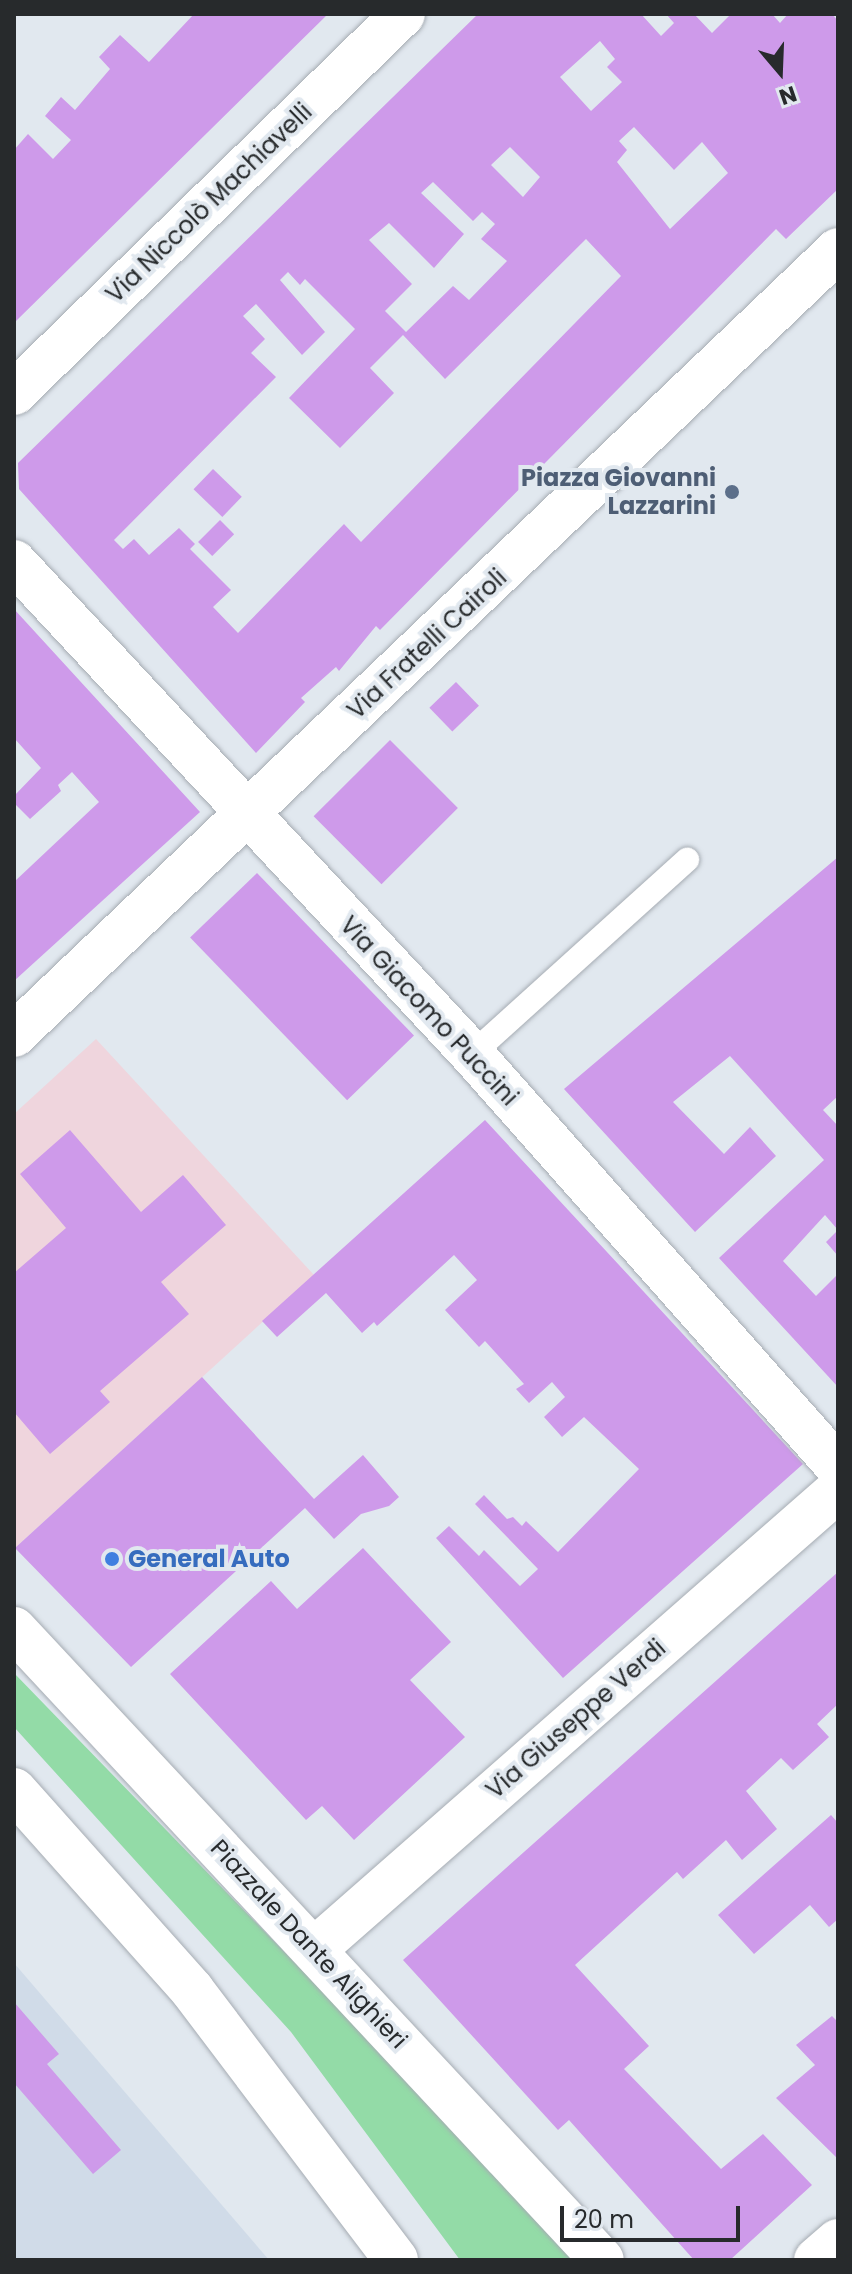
<!DOCTYPE html>
<meta charset="utf-8">
<style>
body{margin:0}
#map{position:relative;width:852px;height:2274px;overflow:hidden;background:#e1e8ef;font-family:Poppins,sans-serif}
div>[style]{position:absolute}
.built>*{inset:0;background:#d0dbe8}
.education>*{inset:0;background:#efd5dd}
.green>*{inset:0;background:#93dba7}
.building>*{inset:0;background:#ce9aea;transform-origin:0 0}
.roads{filter:drop-shadow(0 0 2px #a6acb3) drop-shadow(0 0 2px #a6acb3)}
.service>*{height:24px;margin:-12px;padding:0 12px;transform-origin:12px;border-radius:12px;background:#fff}
.minor>*{height:44px;margin:-22px;padding:0 22px;transform-origin:22px;border-radius:22px;background:#fff}
.tertiary>*{height:44px;margin:-22px;padding:0 22px;transform-origin:22px;border-radius:22px;background:#fff}
.dots>*{width:22px;height:22px;translate:-50% -50%;box-sizing:border-box;border:4px solid #e1e8ef;border-radius:50%}
span{translate:-50% -50%;white-space:nowrap;text-align:center;line-height:1.15;-webkit-text-stroke:8px #e1e8ef;paint-order:stroke}
.street-label{font-size:24px;color:#272a2c}
.service-label{font-size:24px;color:#4e5e75;font-weight:700}
.right{translate:-100% -50%;text-align:right}
.shop-label{font-size:24px;color:#366cbe;font-weight:700}
.left{translate:0 -50%;text-align:left}
.frame{position:absolute;inset:0;border:16px solid #272a2c;pointer-events:none}
.north{position:absolute;left:740px;top:32px;width:80px;height:80px;-webkit-text-stroke:6px #e1e8ef;paint-order:stroke;rotate:161deg;font-size:22px;font-weight:700;line-height:32px;text-align:center;color:#272a2c}
.north::after{content:'';display:block;margin:auto;width:28px;height:36px;background:#272a2c;clip-path:polygon(50% 0,100% 100%,50% 72%,0 100%)}
.scale{position:absolute;left:560px;top:2206px;width:180px;height:36px;box-sizing:border-box;border:4px solid #272a2c;border-top:0;padding-left:10px;font-size:24px;line-height:28px;white-space:nowrap;color:#272a2c;-webkit-text-stroke:6px #e1e8ef;paint-order:stroke}
</style>
<div id="map">
<div class="built">
<i style="clip-path:polygon(14px 1963px,269px 2260px,14px 2260px)"></i>
</div>
<div class="education">
<i style="clip-path:polygon(96px 1039px,314px 1275px,15px 1548px,14px 1114px)"></i>
</div>
<div class="green">
<i style="clip-path:polygon(14px 1673px,329px 1998px,575px 2260px,460px 2260px,291px 2032px,14px 1727px)"></i>
</div>
<div class="building">
<i style="clip-path:polygon(194px 14px,328px 14px,14px 323px,14px 150px,28px 134px,53px 159px,71px 140px,45px 116px,61px 97px,75px 110px,110px 69px,99px 57px,120px 35px,149px 62px)"></i>
<i style="clip-path:polygon(evenodd,478px 14px,641px 14px,661px 36px,674px 23px,666px 14px,694px 14px,712px 33px,731px 14px,772px 14px,780px 23px,788px 14px,832px 14px,838px 21px,838px 189px,786px 239px,776px 229px,380px 630px,376px 626px,339px 671px,336px 667px,301px 698px,305px 702px,256px 753px,19px 489px,18px 463px,478px 14px,600px 41px,615px 59px,607px 67px,622px 82px,591px 111px,560px 77px,600px 41px,478px 14px,634px 127px,674px 170px,702px 142px,728px 173px,670px 229px,617px 162px,627px 150px,619px 141px,634px 127px,478px 14px,510px 147px,540px 177px,523px 197px,491px 165px,510px 147px,478px 14px,433px 182px,473px 221px,482px 212px,495px 224px,481px 239px,507px 261px,469px 300px,453px 286px,406px 332px,385px 311px,412px 284px,369px 240px,389px 223px,434px 268px,464px 234px,421px 193px,433px 182px,478px 14px,586px 239px,621px 276px,361px 542px,344px 524px,238px 633px,213px 607px,231px 590px,190px 549px,195px 544px,179px 528px,149px 555px,134px 539px,123px 549px,114px 540px,276px 377px,251px 353px,265px 339px,243px 316px,256px 304px,302px 355px,325px 332px,280px 280px,288px 272px,300px 285px,305px 279px,355px 329px,289px 398px,340px 448px,394px 393px,370px 368px,403px 335px,445px 379px,586px 239px)"></i>
<i style="left:213px;top:469px;width:40px;height:28px;rotate:44deg"></i>
<i style="left:220px;top:520px;width:20px;height:31px;rotate:45deg"></i>
<i style="clip-path:polygon(14px 609px,200px 812px,14px 981px,14px 882px,99px 802px,72px 772px,58px 785px,61px 791px,30px 819px,14px 803px,14px 796px,41px 768px,14px 738px)"></i>
<i style="left:456px;top:682px;width:33px;height:37px;rotate:46deg"></i>
<i style="left:390px;top:740px;width:96px;height:108px;rotate:45deg"></i>
<i style="clip-path:polygon(838px 857px,838px 1096px,823px 1110px,838px 1126px,838px 1256px,826px 1242px,838px 1230px,825px 1215px,783px 1261px,816px 1296px,838px 1274px,838px 1387px,719px 1258px,824px 1160px,730px 1056px,673px 1102px,724px 1154px,750px 1127px,776px 1156px,695px 1232px,564px 1089px)"></i>
<i style="left:257px;top:873px;width:226px;height:93px;rotate:46deg"></i>
<i style="clip-path:polygon(485px 1120px,803px 1464px,563px 1678px,436px 1538px,449px 1526px,479px 1556px,484px 1550px,520px 1586px,538px 1569px,475px 1504px,484px 1495px,507px 1519px,513px 1517px,522px 1526px,526px 1521px,558px 1552px,639px 1469px,584px 1417px,562px 1437px,544px 1417px,565px 1397px,552px 1382px,529px 1403px,516px 1389px,524px 1384px,485px 1341px,479px 1347px,445px 1310px,477px 1280px,454px 1255px,377px 1326px,374px 1322px,362px 1333px,326px 1293px,277px 1337px,262px 1321px)"></i>
<i style="clip-path:polygon(70px 1130px,141px 1212px,183px 1175px,226px 1225px,161px 1282px,189px 1314px,100px 1391px,110px 1402px,50px 1454px,14px 1412px,14px 1273px,66px 1228px,20px 1174px)"></i>
<i style="clip-path:polygon(202px 1377px,314px 1499px,363px 1455px,399px 1497px,389px 1506px,361px 1514px,334px 1539px,305px 1508px,131px 1667px,15px 1548px)"></i>
<i style="clip-path:polygon(363px 1548px,451px 1642px,410px 1680px,465px 1737px,354px 1840px,322px 1806px,306px 1820px,170px 1674px,271px 1581px,297px 1609px)"></i>
<i style="clip-path:polygon(838px 1572px,838px 1704px,817px 1724px,829px 1737px,793px 1770px,781px 1758px,746px 1791px,777px 1829px,742px 1860px,726px 1840px,683px 1879px,677px 1872px,575px 1965px,649px 2046px,624px 2069px,721px 2169px,763px 2134px,812px 2185px,730px 2260px,694px 2260px,569px 2120px,558px 2130px,403px 1960px)"></i>
<i style="clip-path:polygon(831px 1815px,838px 1823px,838px 1919px,829px 1927px,810px 1905px,754px 1954px,718px 1915px)"></i>
<i style="clip-path:polygon(14px 2002px,59px 2054px,47px 2064px,121px 2150px,93px 2174px,14px 2083px)"></i>
<i style="clip-path:polygon(832px 2016px,838px 2022px,838px 2159px,776px 2098px,815px 2065px,796px 2045px)"></i>
</div>
<div class="roads">
<div class="service">
<i style="left:472px;top:1054px;width:290px;rotate:-42.1deg"></i>
</div>
<div class="minor">
<i style="left:14px;top:393px;width:543px;rotate:-44.25deg"></i>
<i style="left:14px;top:562px;width:672px;rotate:47.05deg"></i>
<i style="left:472px;top:1054px;width:552px;rotate:48.45deg"></i>
<i style="left:14px;top:1035px;width:1138px;rotate:-43.61deg"></i>
<i style="left:315px;top:1949px;width:696px;rotate:-41.27deg"></i>
<i style="left:816px;top:2260px;width:29px;rotate:-41deg"></i>
</div>
<div class="tertiary">
<i style="left:14px;top:1629px;width:862px;rotate:47.02deg"></i>
<i style="left:14px;top:1790px;width:268px;rotate:48.3deg"></i>
<i style="left:192px;top:1990px;width:338px;rotate:52.9deg"></i>
</div>
</div>
<div class="dots">
<i style="left:732px;top:492px;background:#5c6f8a"></i>
<i style="left:112px;top:1559px;background:#3f7fe0"></i>
</div>
<div class="street-label">
<span style="left:209px;top:203px;rotate:-44deg">Via Niccolò Machiavelli</span>
<span style="left:427px;top:644px;rotate:-43deg">Via Fratelli Cairoli</span>
<span style="left:429px;top:1011px;rotate:47deg">Via Giacomo Puccini</span>
<span style="left:576px;top:1719px;rotate:-41deg">Via Giuseppe Verdi</span>
<span style="left:309px;top:1944px;rotate:47deg">Piazzale Dante Alighieri</span>
</div>
<div class="service-label">
<span class="right" style="left:716px;top:492px">Piazza Giovanni<br>Lazzarini</span>
</div>
<div class="shop-label">
<span class="left" style="left:128px;top:1559px">General Auto</span>
</div>
<div class="frame"></div>
<div class="north">N</div>
<div class="scale">20 m</div>
</div>
